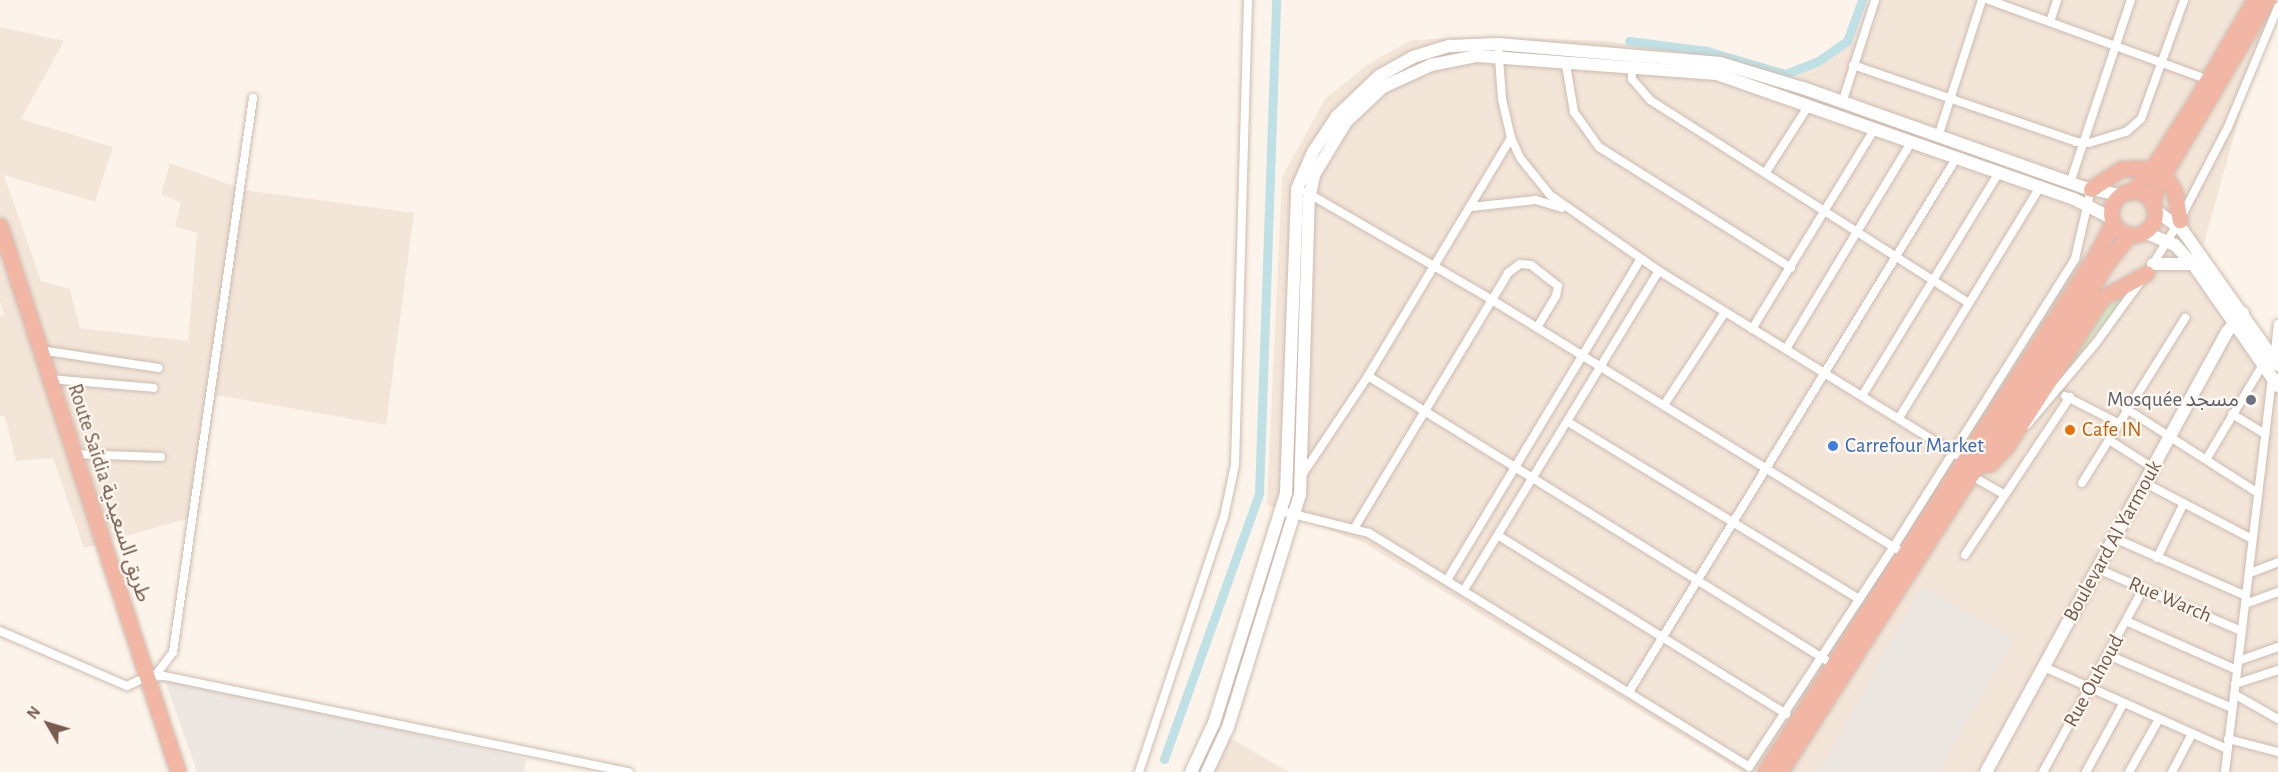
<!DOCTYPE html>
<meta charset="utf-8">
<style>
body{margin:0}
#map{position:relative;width:2278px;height:772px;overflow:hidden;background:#fcf4ea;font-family:"Alegreya Sans","Noto Sans Arabic",sans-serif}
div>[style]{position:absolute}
.residential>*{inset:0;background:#f3e6d9}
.industrial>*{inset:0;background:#ede7e2}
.green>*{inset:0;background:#d7e9c8}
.canal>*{height:9px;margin:-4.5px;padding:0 4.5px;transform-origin:4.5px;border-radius:4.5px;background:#bfe1e5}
.roads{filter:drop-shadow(0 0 2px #cebcb0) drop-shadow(0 0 2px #cebcb0)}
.street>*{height:8px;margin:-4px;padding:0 4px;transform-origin:4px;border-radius:4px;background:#fff}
.secondary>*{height:12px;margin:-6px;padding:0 6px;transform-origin:6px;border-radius:6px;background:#fff}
.highway>*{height:15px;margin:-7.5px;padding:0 7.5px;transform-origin:7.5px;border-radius:7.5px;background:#f2b6a4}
.highway>.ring{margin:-7.5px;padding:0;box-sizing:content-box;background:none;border:15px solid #f2b6a4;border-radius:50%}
.dots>*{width:16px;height:16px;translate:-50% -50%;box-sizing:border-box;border:3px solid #fef8f0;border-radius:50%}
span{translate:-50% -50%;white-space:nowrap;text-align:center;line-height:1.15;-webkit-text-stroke:4.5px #fef8f0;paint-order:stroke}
.worship-label{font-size:21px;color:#5b616d}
.right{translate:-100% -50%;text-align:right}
.food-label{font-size:21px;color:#c56008}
.left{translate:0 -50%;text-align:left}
.shop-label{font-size:21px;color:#366cbe}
.street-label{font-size:21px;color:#765b4e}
.north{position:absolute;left:18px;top:694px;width:60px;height:60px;-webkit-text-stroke:4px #fef8f0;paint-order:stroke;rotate:308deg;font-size:16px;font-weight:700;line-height:24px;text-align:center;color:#765b4e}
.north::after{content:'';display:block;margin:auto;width:21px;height:27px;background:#765b4e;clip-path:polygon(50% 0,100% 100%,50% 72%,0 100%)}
</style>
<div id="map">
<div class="residential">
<i style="clip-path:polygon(1869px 0,2272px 0,2198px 265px,2278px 363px,2278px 772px,1741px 772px,1364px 543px,1267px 505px,1282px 177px,1325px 99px,1367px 65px,1411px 40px,1479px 37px,1607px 41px,1721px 61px,1788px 78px,1851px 44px)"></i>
<i style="clip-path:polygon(0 27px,64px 41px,21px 119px,113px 147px,95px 202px,4px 175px,41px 281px,70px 289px,80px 328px,188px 341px,197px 233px,175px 226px,181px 202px,161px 194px,170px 163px,245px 190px,414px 213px,386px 425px,216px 395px,197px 516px,84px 548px,53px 458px,16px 461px,5px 417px,0 416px,0 316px,4px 315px,0 300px)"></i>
<i style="clip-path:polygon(1206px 724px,1289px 772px,1190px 772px)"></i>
</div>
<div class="industrial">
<i style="clip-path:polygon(1922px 586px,2014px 639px,1938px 772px,1819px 772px)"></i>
<i style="clip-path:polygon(163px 675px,526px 759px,524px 772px,197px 772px)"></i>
</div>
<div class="green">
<i style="clip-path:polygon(2130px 290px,2051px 392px,2049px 392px,2107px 299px)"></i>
</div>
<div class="canal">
<i style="left:1629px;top:41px;width:79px;rotate:7.3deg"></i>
<i style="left:1707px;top:51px;width:81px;rotate:16.4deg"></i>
<i style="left:1785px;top:74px;width:34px;rotate:-21deg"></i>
<i style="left:1817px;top:62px;width:37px;rotate:-35deg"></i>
<i style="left:1847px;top:41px;width:44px;rotate:-69.9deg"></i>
<i style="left:1164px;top:759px;width:282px;rotate:-70.3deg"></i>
<i style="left:1259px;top:493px;width:493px;rotate:-88deg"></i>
</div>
<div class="roads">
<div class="street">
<i style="left:1989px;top:0;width:234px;rotate:20deg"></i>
<i style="left:2050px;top:22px;width:23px;rotate:-72deg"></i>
<i style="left:1498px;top:44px;width:55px;rotate:85.8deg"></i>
<i style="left:1502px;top:99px;width:40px;rotate:77deg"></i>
<i style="left:1511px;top:138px;width:23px;rotate:65deg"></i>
<i style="left:1521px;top:159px;width:46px;rotate:51.1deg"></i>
<i style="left:1550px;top:195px;width:133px;rotate:34.9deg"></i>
<i style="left:1659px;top:271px;width:350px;rotate:31.7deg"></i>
<i style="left:1566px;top:65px;width:48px;rotate:80.3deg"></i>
<i style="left:1574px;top:112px;width:43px;rotate:54.5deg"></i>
<i style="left:1599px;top:147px;width:227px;rotate:32.2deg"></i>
<i style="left:1632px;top:65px;width:14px;rotate:90deg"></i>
<i style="left:1632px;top:79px;width:28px;rotate:49deg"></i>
<i style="left:1650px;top:100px;width:378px;rotate:32.5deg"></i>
<i style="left:1853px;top:65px;width:236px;rotate:19deg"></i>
<i style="left:2076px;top:142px;width:13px;rotate:4deg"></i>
<i style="left:2089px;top:143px;width:39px;rotate:-17deg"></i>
<i style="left:2126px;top:132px;width:20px;rotate:-41deg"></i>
<i style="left:2141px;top:119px;width:127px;rotate:-70.1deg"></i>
<i style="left:1842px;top:103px;width:108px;rotate:-72.2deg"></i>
<i style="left:1938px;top:137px;width:144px;rotate:-72.2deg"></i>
<i style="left:1766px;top:172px;width:80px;rotate:-57.3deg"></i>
<i style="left:2070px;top:183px;width:193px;rotate:-71.6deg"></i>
<i style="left:1306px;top:192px;width:215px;rotate:30.1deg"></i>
<i style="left:1492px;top:300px;width:477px;rotate:31.6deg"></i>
<i style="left:1471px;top:207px;width:65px;rotate:-6.1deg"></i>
<i style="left:1536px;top:200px;width:27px;rotate:17deg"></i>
<i style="left:2151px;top:267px;width:49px;rotate:-58.2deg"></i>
<i style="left:2177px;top:225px;width:110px;rotate:-62.5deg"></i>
<i style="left:2228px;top:127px;width:130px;rotate:-67.4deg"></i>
<i style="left:1752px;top:329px;width:236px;rotate:-58.5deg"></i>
<i style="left:1786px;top:349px;width:243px;rotate:-58.8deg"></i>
<i style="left:40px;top:350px;width:120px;rotate:8.6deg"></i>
<i style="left:2274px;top:361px;width:37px;rotate:-84deg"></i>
<i style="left:1368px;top:376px;width:548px;rotate:31.81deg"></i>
<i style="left:50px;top:379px;width:104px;rotate:4.9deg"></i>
<i style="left:1862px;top:396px;width:263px;rotate:-58.5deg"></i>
<i style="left:2065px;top:396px;width:59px;rotate:27deg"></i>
<i style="left:1664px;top:405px;width:111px;rotate:-56.7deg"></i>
<i style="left:2125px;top:408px;width:158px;rotate:32.6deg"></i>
<i style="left:2232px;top:414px;width:39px;rotate:31deg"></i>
<i style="left:1899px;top:418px;width:271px;rotate:-58.6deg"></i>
<i style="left:1568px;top:422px;width:341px;rotate:31.3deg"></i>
<i style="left:2027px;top:425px;width:107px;rotate:-49.9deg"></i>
<i style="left:2096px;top:343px;width:80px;rotate:-54.1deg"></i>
<i style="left:2109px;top:440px;width:52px;rotate:32.5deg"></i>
<i style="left:74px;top:454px;width:87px;rotate:2deg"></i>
<i style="left:2207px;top:458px;width:113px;rotate:-59.1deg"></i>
<i style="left:1302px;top:475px;width:119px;rotate:-56.3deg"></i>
<i style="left:1368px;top:376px;width:278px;rotate:-59deg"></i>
<i style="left:1970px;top:475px;width:40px;rotate:29.7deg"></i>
<i style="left:2082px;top:483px;width:195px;rotate:-58deg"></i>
<i style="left:2145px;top:483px;width:121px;rotate:27.6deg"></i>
<i style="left:1281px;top:511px;width:91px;rotate:14deg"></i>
<i style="left:1369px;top:533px;width:446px;rotate:31.6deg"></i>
<i style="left:1749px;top:767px;width:262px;rotate:-56.7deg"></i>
<i style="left:1893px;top:548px;width:342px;rotate:-57.8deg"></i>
<i style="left:2075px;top:259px;width:72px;rotate:-77.1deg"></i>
<i style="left:1355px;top:527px;width:297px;rotate:-58.9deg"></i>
<i style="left:1508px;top:273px;width:15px;rotate:-37deg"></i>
<i style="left:1520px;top:264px;width:11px;rotate:5deg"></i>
<i style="left:1531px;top:265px;width:34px;rotate:38deg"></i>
<i style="left:1558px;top:286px;width:10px;rotate:101deg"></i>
<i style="left:1556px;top:296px;width:37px;rotate:121deg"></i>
<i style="left:1499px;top:536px;width:338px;rotate:31.8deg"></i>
<i style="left:2114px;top:538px;width:144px;rotate:23.7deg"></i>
<i style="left:1965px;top:555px;width:190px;rotate:-56.4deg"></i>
<i style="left:2157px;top:558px;width:61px;rotate:-63.9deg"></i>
<i style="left:2098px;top:569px;width:156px;rotate:23.4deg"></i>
<i style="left:2250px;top:573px;width:30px;rotate:-21deg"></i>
<i style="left:1447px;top:580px;width:375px;rotate:-58.9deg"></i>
<i style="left:1464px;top:590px;width:374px;rotate:-58.6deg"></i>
<i style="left:2245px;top:604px;width:35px;rotate:-20deg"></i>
<i style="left:2126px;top:621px;width:121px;rotate:23.8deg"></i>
<i style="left:0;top:631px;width:138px;rotate:23.4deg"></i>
<i style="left:127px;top:686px;width:21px;rotate:-25deg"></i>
<i style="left:146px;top:677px;width:18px;rotate:-3deg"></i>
<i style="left:164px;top:676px;width:475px;rotate:11.7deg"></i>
<i style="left:2108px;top:655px;width:135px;rotate:23.1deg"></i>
<i style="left:2238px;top:661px;width:42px;rotate:-19.3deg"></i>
<i style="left:2044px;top:667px;width:201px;rotate:24.1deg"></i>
<i style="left:155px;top:676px;width:30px;rotate:-53deg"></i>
<i style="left:173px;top:652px;width:560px;rotate:-81.78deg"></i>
<i style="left:2235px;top:684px;width:45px;rotate:-18deg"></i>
<i style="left:1629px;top:692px;width:628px;rotate:-58.49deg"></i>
<i style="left:2234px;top:694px;width:51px;rotate:29.6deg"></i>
<i style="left:2228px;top:739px;width:52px;rotate:14.6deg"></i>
<i style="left:1139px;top:772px;width:269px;rotate:-71.6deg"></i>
<i style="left:1224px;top:517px;width:53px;rotate:-78.1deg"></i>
<i style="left:1235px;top:465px;width:465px;rotate:-88.4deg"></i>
<i style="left:2043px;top:772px;width:209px;rotate:-61.3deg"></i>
<i style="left:2086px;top:772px;width:77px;rotate:-61.4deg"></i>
<i style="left:2129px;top:772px;width:61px;rotate:-60.5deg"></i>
<i style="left:2172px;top:772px;width:43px;rotate:-62.2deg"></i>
<i style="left:2225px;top:772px;width:399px;rotate:-83.2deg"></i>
</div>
<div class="secondary">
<i style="left:2154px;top:209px;width:36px;rotate:37deg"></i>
<i style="left:2183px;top:231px;width:164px;rotate:54.7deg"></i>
<i style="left:2144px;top:232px;width:34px;rotate:23deg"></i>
<i style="left:2175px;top:245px;width:26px;rotate:47deg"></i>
<i style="left:2193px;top:264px;width:149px;rotate:55.1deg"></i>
<i style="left:2153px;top:264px;width:40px"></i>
<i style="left:1191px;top:772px;width:54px;rotate:-64.9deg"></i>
<i style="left:1214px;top:723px;width:241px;rotate:-72.6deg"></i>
<i style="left:1286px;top:493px;width:304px;rotate:-87.9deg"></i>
<i style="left:1297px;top:189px;width:40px;rotate:-66.6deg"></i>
<i style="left:1313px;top:152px;width:43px;rotate:-56.3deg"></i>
<i style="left:1337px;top:116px;width:58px;rotate:-43.6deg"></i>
<i style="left:1379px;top:76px;width:39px;rotate:-29deg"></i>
<i style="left:1413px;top:57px;width:39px;rotate:-17deg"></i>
<i style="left:1450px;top:46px;width:48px;rotate:-2.4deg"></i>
<i style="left:1498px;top:44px;width:223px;rotate:4.9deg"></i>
<i style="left:1720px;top:63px;width:87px;rotate:16.8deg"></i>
<i style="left:1803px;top:88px;width:296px;rotate:19.5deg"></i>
<i style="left:2082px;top:187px;width:40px;rotate:12deg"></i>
<i style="left:1207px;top:772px;width:50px;rotate:-65deg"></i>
<i style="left:1228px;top:727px;width:243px;rotate:-72.8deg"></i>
<i style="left:1300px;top:495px;width:296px;rotate:-88.3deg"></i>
<i style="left:1309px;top:199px;width:25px;rotate:-78deg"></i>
<i style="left:1314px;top:175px;width:62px;rotate:-58.9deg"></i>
<i style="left:1346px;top:122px;width:51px;rotate:-43.4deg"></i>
<i style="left:1383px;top:87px;width:53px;rotate:-24.6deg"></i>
<i style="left:1431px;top:65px;width:47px;rotate:-11.1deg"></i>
<i style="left:1477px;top:56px;width:241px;rotate:4.3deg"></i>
<i style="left:1717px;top:74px;width:378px;rotate:19.3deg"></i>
<i style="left:2074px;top:199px;width:42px;rotate:27.2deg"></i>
<i style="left:1986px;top:772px;width:502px;rotate:-61.29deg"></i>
<i style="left:2227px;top:332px;width:25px;rotate:-50deg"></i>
</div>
<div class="highway">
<i style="left:2164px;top:175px;width:18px;rotate:56deg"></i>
<i style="left:2174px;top:190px;width:31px;rotate:79deg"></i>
<i style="left:2091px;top:189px;width:36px;rotate:-34deg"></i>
<i style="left:2121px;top:169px;width:32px;rotate:-2deg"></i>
<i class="ring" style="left:2111px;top:191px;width:29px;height:29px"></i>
<i style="left:2131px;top:192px;width:24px;rotate:-45deg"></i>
<i style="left:2148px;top:175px;width:83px;rotate:-57.3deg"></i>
<i style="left:2193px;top:105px;width:121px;rotate:-59.8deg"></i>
<i style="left:2152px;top:204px;width:19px;rotate:-74deg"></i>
<i style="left:2157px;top:186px;width:216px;rotate:-59.4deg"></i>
<i style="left:0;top:226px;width:574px;rotate:71.94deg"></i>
<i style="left:1976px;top:465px;width:14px;rotate:-4deg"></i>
<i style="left:1990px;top:464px;width:23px;rotate:-47deg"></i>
<i style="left:2006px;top:447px;width:177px;rotate:-57.2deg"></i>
<i style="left:2102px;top:298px;width:51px;rotate:-29.1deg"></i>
<i style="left:1765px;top:772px;width:616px;rotate:-57.39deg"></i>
<i style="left:2097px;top:253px;width:34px;rotate:-62deg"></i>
<i style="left:1780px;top:772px;width:609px;rotate:-57.28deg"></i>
<i style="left:2109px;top:260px;width:32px;rotate:-51deg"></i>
</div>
</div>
<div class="dots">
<i style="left:2251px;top:400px;background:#6b7280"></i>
<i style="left:2070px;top:430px;background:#e8710a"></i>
<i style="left:1833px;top:446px;background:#3f7fe0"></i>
</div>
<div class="worship-label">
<span class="right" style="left:2239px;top:400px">Mosquée مسجد</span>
</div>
<div class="food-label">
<span class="left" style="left:2082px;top:430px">Cafe IN</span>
</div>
<div class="shop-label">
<span class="left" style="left:1845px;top:446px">Carrefour Market</span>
</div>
<div class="street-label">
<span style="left:109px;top:493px;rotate:72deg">Route Saïdia طريق السعيدية</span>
<span style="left:2113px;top:541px;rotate:-61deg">Boulevard Al Yarmouk</span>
<span style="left:2170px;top:600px;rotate:23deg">Rue Warch</span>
<span style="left:2094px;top:681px;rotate:-61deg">Rue Ouhoud</span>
</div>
<div class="north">N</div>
</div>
